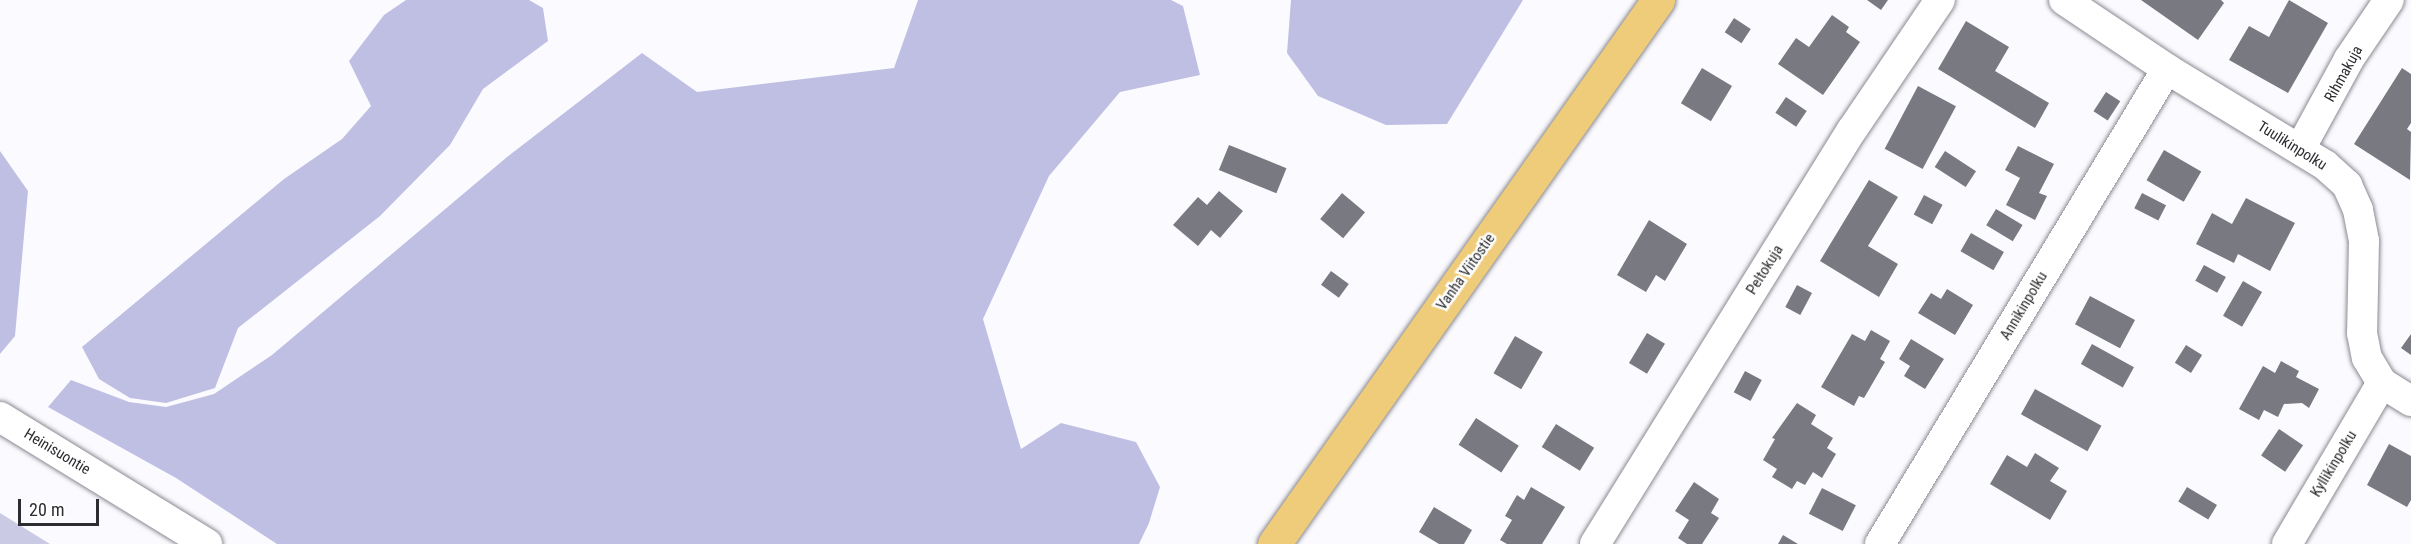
<!DOCTYPE html>
<style>
body{margin:0}
#map{position:relative;width:2411px;height:544px;overflow:hidden;background:#fbfbff;font-family:"Roboto Condensed",sans-serif}
div>[style]{position:absolute}
.green>*{inset:0;background:#cacae5}
.forest>*{inset:0;background:#bfbfe4}
.building>*{inset:0;background:#797982;transform-origin:0 0}
.roads{filter:drop-shadow(0 0 2px #8a8a93) drop-shadow(0 0 2px #8a8a93)}
.minor>*{height:30px;margin:-15px;padding:0 15px;transform-origin:15px;border-radius:15px;background:#fff}
.major>*{height:33px;margin:-16.5px;padding:0 16.5px;transform-origin:16.5px;border-radius:16.5px;background:#efcc79}
span{translate:-50% -50%;white-space:nowrap;text-align:center;line-height:1.15;-webkit-text-stroke:5px #fff;paint-order:stroke}
.street-label{font-size:15px;color:#2c2d30}
.scale{position:absolute;left:18px;top:499px;width:81px;height:27px;box-sizing:border-box;border:3px solid #2c2d30;border-top:0;padding-left:8px;font-size:18px;line-height:21px;white-space:nowrap;color:#2c2d30;-webkit-text-stroke:4px #fff;paint-order:stroke}
</style>
<div id="map">
<div class="green">
<i style="clip-path:polygon(0 513px,50px 544px,0 544px)"></i>
</div>
<div class="forest">
<i style="clip-path:polygon(406px 0,529px 0,543px 8px,548px 41px,483px 89px,450px 145px,380px 216px,238px 328px,215px 388px,166px 403px,130px 398px,99px 379px,82px 347px,284px 179px,342px 139px,371px 106px,349px 61px,384px 15px)"></i>
<i style="clip-path:polygon(918px 0,1171px 0,1183px 6px,1200px 75px,1120px 92px,1049px 176px,983px 319px,1021px 449px,1061px 423px,1136px 442px,1160px 487px,1149px 523px,1139px 544px,277px 544px,176px 478px,48px 407px,71px 380px,129px 402px,166px 407px,214px 394px,272px 355px,507px 157px,642px 53px,697px 92px,894px 68px)"></i>
<i style="clip-path:polygon(1291px 0,1523px 0,1447px 124px,1386px 125px,1318px 96px,1287px 53px)"></i>
<i style="clip-path:polygon(0 151px,28px 191px,15px 336px,0 354px)"></i>
</div>
<div class="building">
<i style="clip-path:polygon(1867px 0,1888px 0,1881px 10px)"></i>
<i style="clip-path:polygon(2141px 0,2221px 0,2224px 3px,2198px 40px)"></i>
<i style="clip-path:polygon(2289px 0,2328px 23px,2288px 93px,2229px 60px,2249px 26px,2269px 37px)"></i>
<i style="clip-path:polygon(1832px 15px,1849px 27px,1846px 32px,1860px 42px,1823px 95px,1778px 64px,1796px 38px,1809px 47px)"></i>
<i style="left:1734px;top:18px;width:20px;height:17px;rotate:33deg"></i>
<i style="clip-path:polygon(1966px 21px,2009px 47px,1995px 71px,2049px 103px,2035px 128px,1938px 69px)"></i>
<i style="left:1702px;top:68px;width:35px;height:41px;rotate:31deg"></i>
<i style="clip-path:polygon(2402px 68px,2411px 74px,2411px 123px,2407px 129px,2411px 132px,2410px 180px,2354px 144px)"></i>
<i style="left:1918px;top:86px;width:43px;height:71px;rotate:28deg"></i>
<i style="left:2106px;top:92px;width:17px;height:23px;rotate:33deg"></i>
<i style="left:1786px;top:97px;width:25px;height:19px;rotate:34deg"></i>
<i style="left:1229px;top:145px;width:62px;height:27px;rotate:22deg"></i>
<i style="clip-path:polygon(2018px 146px,2054px 164px,2039px 193px,2047px 196px,2035px 220px,2006px 205px,2020px 178px,2005px 170px)"></i>
<i style="left:2164px;top:150px;width:43px;height:35px;rotate:30deg"></i>
<i style="left:1945px;top:151px;width:37px;height:19px;rotate:33deg"></i>
<i style="clip-path:polygon(1869px 180px,1898px 197px,1868px 246px,1898px 264px,1879px 297px,1820px 261px)"></i>
<i style="clip-path:polygon(1219px 191px,1243px 211px,1220px 238px,1211px 230px,1198px 246px,1173px 225px,1198px 197px,1207px 205px)"></i>
<i style="left:1342px;top:193px;width:30px;height:34px;rotate:40deg"></i>
<i style="left:2142px;top:193px;width:27px;height:17px;rotate:27deg"></i>
<i style="left:1924px;top:195px;width:21px;height:22px;rotate:28deg"></i>
<i style="clip-path:polygon(2246px 198px,2295px 223px,2270px 271px,2238px 254px,2234px 263px,2196px 244px,2212px 213px,2232px 224px)"></i>
<i style="left:1996px;top:209px;width:31px;height:19px;rotate:31deg"></i>
<i style="clip-path:polygon(1649px 220px,1687px 244px,1665px 281px,1656px 275px,1646px 292px,1617px 275px)"></i>
<i style="left:1971px;top:233px;width:38px;height:21px;rotate:30deg"></i>
<i style="left:2204px;top:265px;width:25px;height:18px;rotate:29deg"></i>
<i style="left:1331px;top:271px;width:22px;height:17px;rotate:36deg"></i>
<i style="left:2243px;top:281px;width:22px;height:40px;rotate:30deg"></i>
<i style="left:1797px;top:285px;width:17px;height:25px;rotate:28deg"></i>
<i style="clip-path:polygon(1947px 289px,1973px 305px,1955px 335px,1918px 313px,1931px 293px,1941px 299px)"></i>
<i style="left:2090px;top:296px;width:51px;height:32px;rotate:28deg"></i>
<i style="clip-path:polygon(1871px 330px,1890px 341px,1880px 359px,1885px 362px,1864px 398px,1859px 396px,1854px 406px,1821px 387px,1852px 334px,1865px 341px)"></i>
<i style="left:1647px;top:333px;width:21px;height:35px;rotate:31deg"></i>
<i style="clip-path:polygon(2411px 334px,2411px 355px,2401px 348px)"></i>
<i style="left:1515px;top:336px;width:32px;height:43px;rotate:30deg"></i>
<i style="clip-path:polygon(1911px 339px,1944px 359px,1925px 389px,1904px 376px,1910px 366px,1899px 359px)"></i>
<i style="left:2092px;top:344px;width:48px;height:23px;rotate:29deg"></i>
<i style="left:2186px;top:345px;width:19px;height:21px;rotate:32deg"></i>
<i style="clip-path:polygon(2281px 361px,2299px 371px,2296px 377px,2319px 389px,2309px 408px,2302px 403px,2284px 404px,2278px 417px,2264px 410px,2259px 420px,2239px 409px,2263px 366px,2275px 373px)"></i>
<i style="left:1745px;top:371px;width:19px;height:24px;rotate:28deg"></i>
<i style="left:2035px;top:389px;width:76px;height:29px;rotate:29deg"></i>
<i style="clip-path:polygon(1797px 403px,1816px 415px,1811px 424px,1833px 438px,1827px 448px,1836px 454px,1822px 478px,1813px 472px,1805px 485px,1797px 481px,1792px 489px,1772px 477px,1777px 469px,1763px 460px,1775px 439px,1772px 438px)"></i>
<i style="left:1476px;top:418px;width:51px;height:32px;rotate:33deg"></i>
<i style="left:1556px;top:424px;width:45px;height:27px;rotate:32deg"></i>
<i style="left:2279px;top:429px;width:29px;height:32px;rotate:34deg"></i>
<i style="clip-path:polygon(2389px 444px,2411px 456px,2411px 500px,2407px 507px,2367px 485px)"></i>
<i style="clip-path:polygon(2035px 453px,2059px 468px,2050px 481px,2067px 491px,2050px 520px,1990px 484px,2007px 455px,2027px 467px)"></i>
<i style="clip-path:polygon(1694px 482px,1719px 499px,1711px 513px,1719px 518px,1702px 544px,1687px 544px,1678px 538px,1689px 520px,1675px 511px)"></i>
<i style="clip-path:polygon(1531px 487px,1565px 507px,1542px 544px,1507px 544px,1500px 540px,1512px 520px,1505px 516px,1517px 495px,1524px 500px)"></i>
<i style="left:2187px;top:487px;width:35px;height:17px;rotate:31deg"></i>
<i style="left:1822px;top:488px;width:38px;height:29px;rotate:27deg"></i>
<i style="clip-path:polygon(1434px 507px,1472px 530px,1464px 544px,1439px 544px,1419px 532px)"></i>
<i style="clip-path:polygon(1783px 535px,1798px 544px,1778px 544px)"></i>
</div>
<div class="roads">
<div class="minor">
<i style="left:2064px;top:0;width:124px;rotate:33.8deg"></i>
<i style="left:2167px;top:69px;width:185px;rotate:31.3deg"></i>
<i style="left:2325px;top:165px;width:30px;rotate:42deg"></i>
<i style="left:2347px;top:185px;width:27px;rotate:66deg"></i>
<i style="left:2358px;top:210px;width:32px;rotate:79deg"></i>
<i style="left:2364px;top:241px;width:92px;rotate:91.2deg"></i>
<i style="left:2362px;top:333px;width:25px;rotate:79deg"></i>
<i style="left:2367px;top:358px;width:29px;rotate:59deg"></i>
<i style="left:2382px;top:383px;width:34px;rotate:32deg"></i>
<i style="left:2300px;top:149px;width:102px;rotate:-61.4deg"></i>
<i style="left:2349px;top:59px;width:71px;rotate:-55.9deg"></i>
<i style="left:0;top:417px;width:243px;rotate:31.5deg"></i>
<i style="left:1595px;top:544px;width:487px;rotate:-58.2deg"></i>
<i style="left:1852px;top:130px;width:157px;rotate:-55.9deg"></i>
<i style="left:1880px;top:544px;width:555px;rotate:-58.86deg"></i>
<i style="left:2287px;top:544px;width:187px;rotate:-59.5deg"></i>
</div>
<div class="major">
<i style="left:1274px;top:544px;width:666px;rotate:-54.78deg"></i>
</div>
</div>
<div class="street-label">
<span style="left:2344px;top:74px;rotate:-61deg">Rihmakuja</span>
<span style="left:2292px;top:146px;rotate:32deg">Tuulikinpolku</span>
<span style="left:1765px;top:270px;rotate:-58deg">Peltokuja</span>
<span style="left:1466px;top:272px;rotate:-55deg">Vanha Viitostie</span>
<span style="left:2024px;top:306px;rotate:-59deg">Annikinpolku</span>
<span style="left:57px;top:452px;rotate:31deg">Heinisuontie</span>
<span style="left:2334px;top:464px;rotate:-59deg">Kyllikinpolku</span>
</div>
<div class="scale">20 m</div>
</div>
